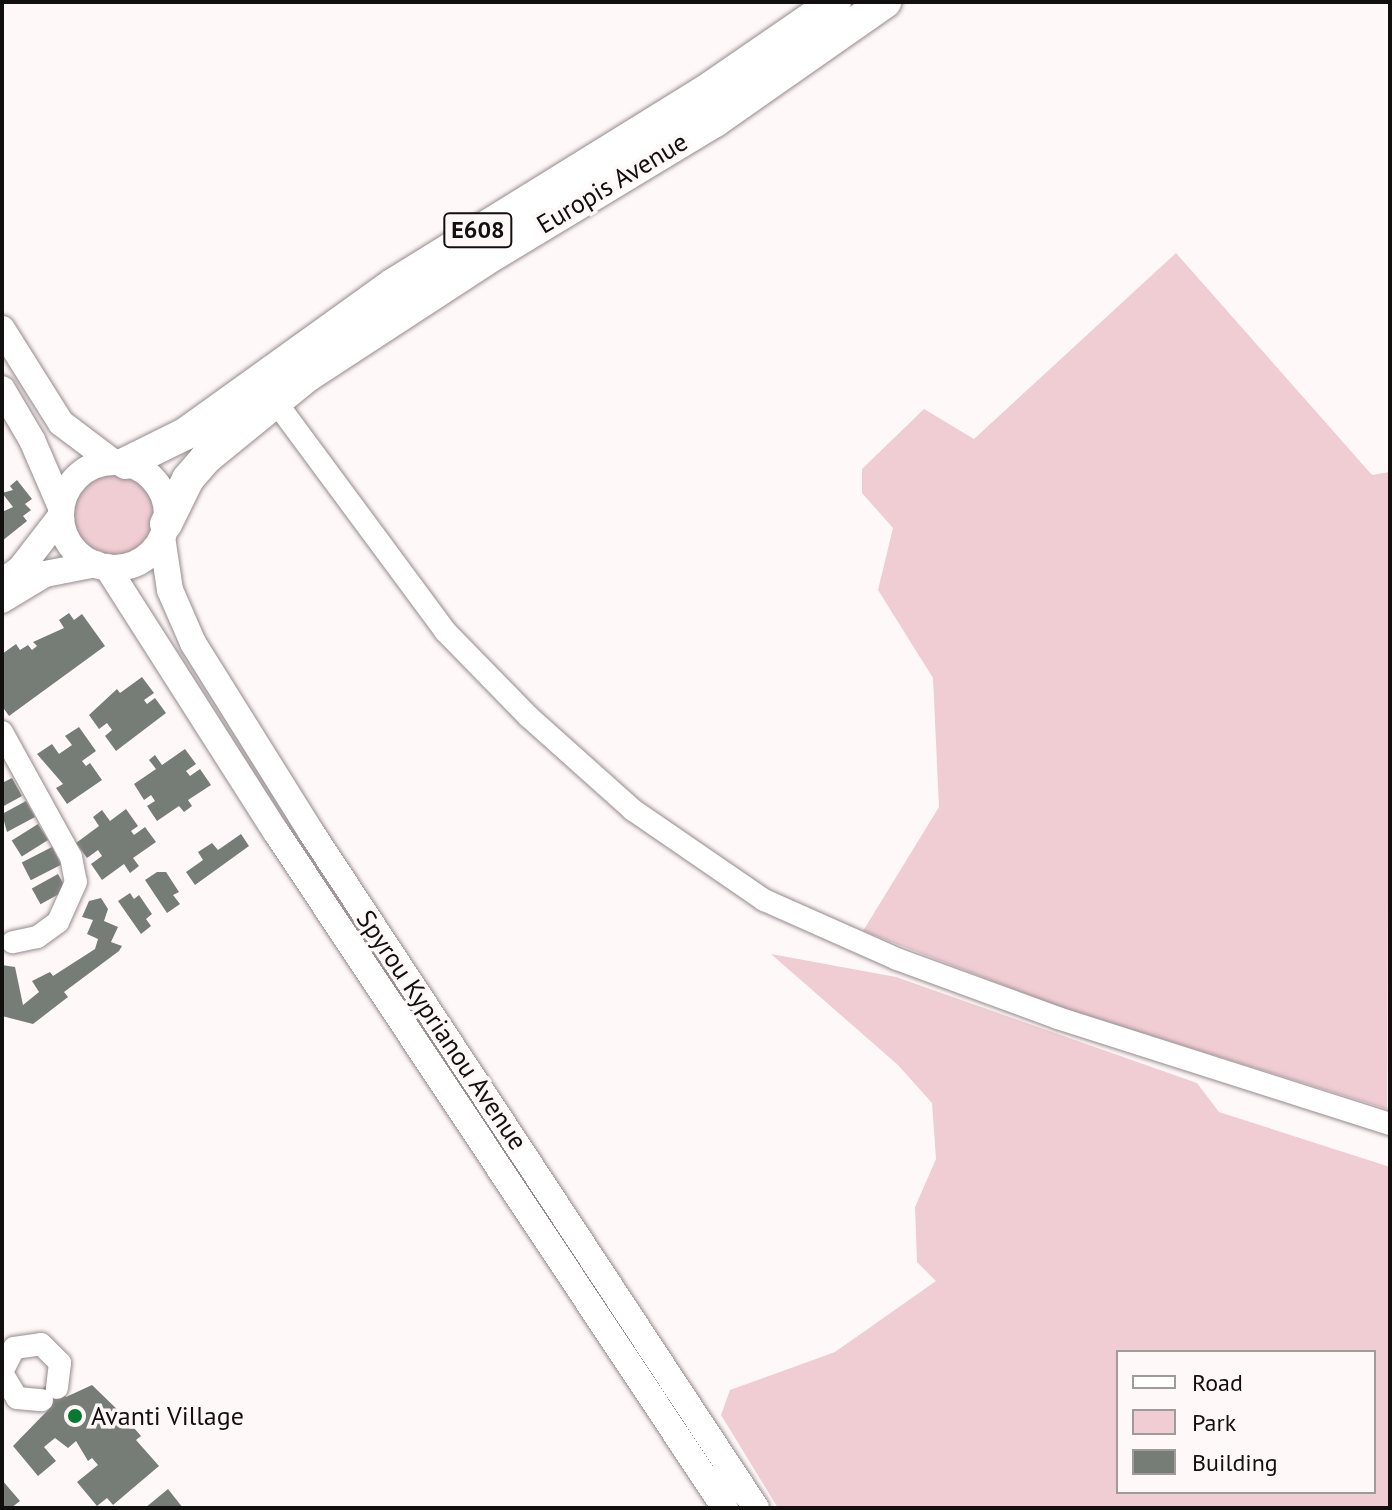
<!DOCTYPE html>
<style>
body{margin:0}
#map{position:relative;width:1392px;height:1510px;overflow:hidden;background:#fff8f9;font-family:"PT Sans",sans-serif}
div>[style]{position:absolute}
.green>*{inset:0;background:#efcdd3}
.round{border-radius:50%}
.building>*{inset:0;background:#767d76;transform-origin:0 0}
.roads{filter:drop-shadow(0 0 2px #958a8c) drop-shadow(0 0 2px #958a8c)}
.minor>*{height:22px;margin:-11px;padding:0 11px;transform-origin:11px;border-radius:11px;background:#fff}
.major>*{height:26px;margin:-13px;padding:0 13px;transform-origin:13px;border-radius:13px;background:#fff}
.major>.ring{margin:-13px;padding:0;box-sizing:content-box;background:none;border:26px solid #fff;border-radius:50%}
.highway>*{height:32px;margin:-16px;padding:0 16px;transform-origin:16px;border-radius:16px;background:#fff}
.dots>*{width:22px;height:22px;translate:-50% -50%;box-sizing:border-box;border:4px solid #fff8f9;border-radius:50%}
span{translate:-50% -50%;white-space:nowrap;text-align:center;line-height:1.15;-webkit-text-stroke:7px #fff8f9;paint-order:stroke}
.shield-label span{padding:2px 6px;background:#fff8f9;border:2px solid;border-radius:6px;-webkit-text-stroke-width:0}
.shield-label{font-size:24px;color:#120f0f;font-weight:700}
.street-label{font-size:26px;color:#120f0f}
.poi-label{font-size:26px;color:#120f0f}
.left{translate:0 -50%;text-align:left}
.frame{position:absolute;inset:0;border:4px solid #120f0f;pointer-events:none}
.legend{position:absolute;left:1116px;top:1350px;width:260px;height:144px;box-sizing:border-box;background:#fff8f9;border:2px solid #a09b9b;margin:0;padding:10px 14px;list-style:none;font-size:24px;color:#120f0f}
.legend li{display:flex;align-items:center;gap:16px;height:40px}
.legend b{width:40px;border:2px solid #a09b9b}
</style>
<div id="map">
<div class="green">
<i style="clip-path:polygon(1176px 253px,1372px 475px,1390px 472px,1387px 1109px,1063px 1008px,863px 931px,939px 807px,933px 678px,878px 590px,893px 528px,862px 493px,862px 469px,924px 409px,974px 439px)"></i>
<i class="round" style="left:74px;top:475px;width:80px;height:80px"></i>
<i style="clip-path:polygon(evenodd,771px 954px,896px 977px,1197px 1083px,1219px 1112px,1390px 1167px,1390px 1508px,778px 1508px,721px 1415px,730px 1390px,835px 1352px,936px 1281px,917px 1262px,915px 1207px,936px 1159px,932px 1103px,898px 1065px,771px 954px,1374px 1352px,1374px 1492px,1118px 1492px,1118px 1352px,1374px 1352px)"></i>
</div>
<div class="building">
<i style="clip-path:polygon(17px 480px,32px 499px,25px 504px,31px 510px,23px 516px,27px 521px,2px 541px,2px 512px,13px 507px,2px 493px,13px 490px,10px 486px)"></i>
<i style="clip-path:polygon(69px 613px,74px 620px,82px 614px,105px 646px,9px 716px,2px 706px,2px 654px,16px 644px,20px 650px,28px 645px,32px 650px,37px 646px,33px 642px,64px 628px,59px 620px)"></i>
<i style="clip-path:polygon(142px 677px,154px 693px,144px 700px,147px 704px,155px 698px,166px 713px,116px 751px,105px 736px,112px 730px,107px 723px,99px 729px,89px 715px,117px 689px,120px 693px)"></i>
<i style="clip-path:polygon(79px 727px,96px 751px,82px 761px,86px 766px,90px 763px,102px 780px,67px 804px,56px 788px,63px 784px,37px 754px,52px 744px,59px 754px,72px 745px,65px 736px)"></i>
<i style="clip-path:polygon(185px 749px,196px 764px,186px 771px,190px 776px,200px 769px,211px 785px,188px 800px,192px 806px,184px 812px,179px 806px,157px 821px,147px 806px,155px 801px,151px 795px,144px 800px,134px 784px,156px 769px,149px 760px,155px 755px,162px 765px)"></i>
<i style="clip-path:polygon(12px 778px,22px 796px,2px 807px,2px 783px)"></i>
<i style="clip-path:polygon(26px 801px,35px 817px,7px 832px,2px 814px)"></i>
<i style="clip-path:polygon(126px 809px,138px 826px,131px 831px,134px 835px,145px 827px,156px 842px,133px 858px,139px 866px,130px 873px,124px 864px,102px 880px,91px 864px,102px 856px,98px 850px,87px 858px,76px 843px,99px 826px,93px 817px,102px 810px,110px 821px)"></i>
<i style="left:38px;top:824px;width:19px;height:31px;rotate:58deg"></i>
<i style="clip-path:polygon(241px 834px,249px 846px,195px 885px,186px 872px,203px 860px,198px 852px,212px 843px,218px 850px)"></i>
<i style="left:52px;top:847px;width:20px;height:34px;rotate:63deg"></i>
<i style="clip-path:polygon(157px 872px,166px 872px,179px 892px,173px 895px,180px 904px,167px 913px,145px 880px)"></i>
<i style="left:58px;top:874px;width:18px;height:30px;rotate:61deg"></i>
<i style="clip-path:polygon(130px 893px,134px 899px,139px 895px,152px 914px,146px 919px,151px 926px,141px 934px,118px 901px)"></i>
<i style="clip-path:polygon(101px 898px,108px 909px,104px 921px,118px 927px,111px 942px,122px 946px,119px 951px,64px 992px,68px 997px,33px 1024px,2px 1016px,2px 965px,15px 967px,23px 1005px,39px 992px,32px 981px,50px 972px,53px 976px,95px 949px,98px 939px,87px 934px,93px 920px,82px 917px,89px 901px)"></i>
<i style="clip-path:polygon(52px 1381px,66px 1397px,92px 1385px,124px 1416px,124px 1424px,128px 1421px,141px 1436px,136px 1440px,159px 1466px,113px 1505px,107px 1498px,97px 1506px,77px 1482px,98px 1465px,92px 1458px,88px 1461px,76px 1441px,68px 1448px,55px 1438px,44px 1447px,56px 1461px,38px 1476px,13px 1446px,49px 1409px,36px 1394px)"></i>
<i style="clip-path:polygon(2px 1480px,20px 1501px,11px 1508px,2px 1508px)"></i>
<i style="clip-path:polygon(168px 1489px,183px 1508px,145px 1508px)"></i>
</div>
<div class="roads">
<div class="minor">
<i style="left:275px;top:401px;width:286px;rotate:53.5deg"></i>
<i style="left:445px;top:631px;width:120px;rotate:45.7deg"></i>
<i style="left:529px;top:717px;width:140px;rotate:41.8deg"></i>
<i style="left:633px;top:810px;width:159px;rotate:34.5deg"></i>
<i style="left:764px;top:900px;width:145px;rotate:23.9deg"></i>
<i style="left:897px;top:959px;width:171px;rotate:20.1deg"></i>
<i style="left:1058px;top:1018px;width:349px;rotate:17.7deg"></i>
<i style="left:2px;top:732px;width:143px;rotate:61.1deg"></i>
<i style="left:71px;top:857px;width:25px;rotate:79deg"></i>
<i style="left:76px;top:882px;width:44px;rotate:114.2deg"></i>
<i style="left:58px;top:922px;width:26px;rotate:144deg"></i>
<i style="left:37px;top:937px;width:25px;rotate:168deg"></i>
<i style="left:2px;top:1372px;width:27px;rotate:-63deg"></i>
<i style="left:14px;top:1348px;width:27px;rotate:-8deg"></i>
<i style="left:41px;top:1344px;width:27px;rotate:45deg"></i>
<i style="left:60px;top:1363px;width:25px;rotate:97deg"></i>
<i style="left:2px;top:1373px;width:29px;rotate:59deg"></i>
<i style="left:17px;top:1398px;width:25px;rotate:5deg"></i>
</div>
<div class="major">
<i style="left:2px;top:329px;width:111px;rotate:57.9deg"></i>
<i style="left:61px;top:423px;width:65px;rotate:36.9deg"></i>
<i style="left:2px;top:389px;width:59px;rotate:59.5deg"></i>
<i style="left:32px;top:440px;width:73px;rotate:66.6deg"></i>
<i class="ring" style="left:61px;top:462px;width:80px;height:80px"></i>
<i style="left:162px;top:537px;width:54px;rotate:81.4deg"></i>
<i style="left:170px;top:590px;width:58px;rotate:66.5deg"></i>
<i style="left:193px;top:643px;width:223px;rotate:58deg"></i>
<i style="left:311px;top:832px;width:809px;rotate:56.64deg"></i>
<i style="left:107px;top:567px;width:314px;rotate:57.5deg"></i>
<i style="left:276px;top:832px;width:812px;rotate:56.41deg"></i>
<i style="left:2px;top:582px;width:22px;rotate:-36deg"></i>
<i style="left:20px;top:569px;width:67px;rotate:-52.3deg"></i>
<i style="left:2px;top:600px;width:50px;rotate:-31.2deg"></i>
<i style="left:45px;top:574px;width:52px;rotate:-11.1deg"></i>
</div>
<div class="highway">
<i style="left:126px;top:463px;width:66px;rotate:-26.2deg"></i>
<i style="left:185px;top:434px;width:257px;rotate:-35.7deg"></i>
<i style="left:394px;top:284px;width:365px;rotate:-31.8deg"></i>
<i style="left:704px;top:92px;width:159px;rotate:-34.5deg"></i>
<i style="left:166px;top:524px;width:50px;rotate:-63.9deg"></i>
<i style="left:188px;top:479px;width:28px;rotate:-49deg"></i>
<i style="left:206px;top:458px;width:130px;rotate:-39.1deg"></i>
<i style="left:307px;top:376px;width:225px;rotate:-33.1deg"></i>
<i style="left:496px;top:253px;width:256px;rotate:-31.1deg"></i>
<i style="left:715px;top:121px;width:208px;rotate:-35deg"></i>
</div>
</div>
<div class="dots">
<i style="left:75px;top:1416px;background:#08792f"></i>
</div>
<div class="shield-label">
<span style="left:478px;top:230px">E608</span>
</div>
<div class="street-label">
<span style="left:612px;top:183px;rotate:-31deg">Europis Avenue</span>
<span style="left:442px;top:1030px;rotate:56deg">Spyrou Kyprianou Avenue</span>
</div>
<div class="poi-label">
<span class="left" style="left:91px;top:1416px">Avanti Village</span>
</div>
<div class="frame"></div>
<ul class="legend">
<li><b style="height:10px;background:#fff"></b>Road</li>
<li><b style="height:22px;background:#efcdd3"></b>Park</li>
<li><b style="height:22px;background:#767d76"></b>Building</li>
</ul>
</div>
